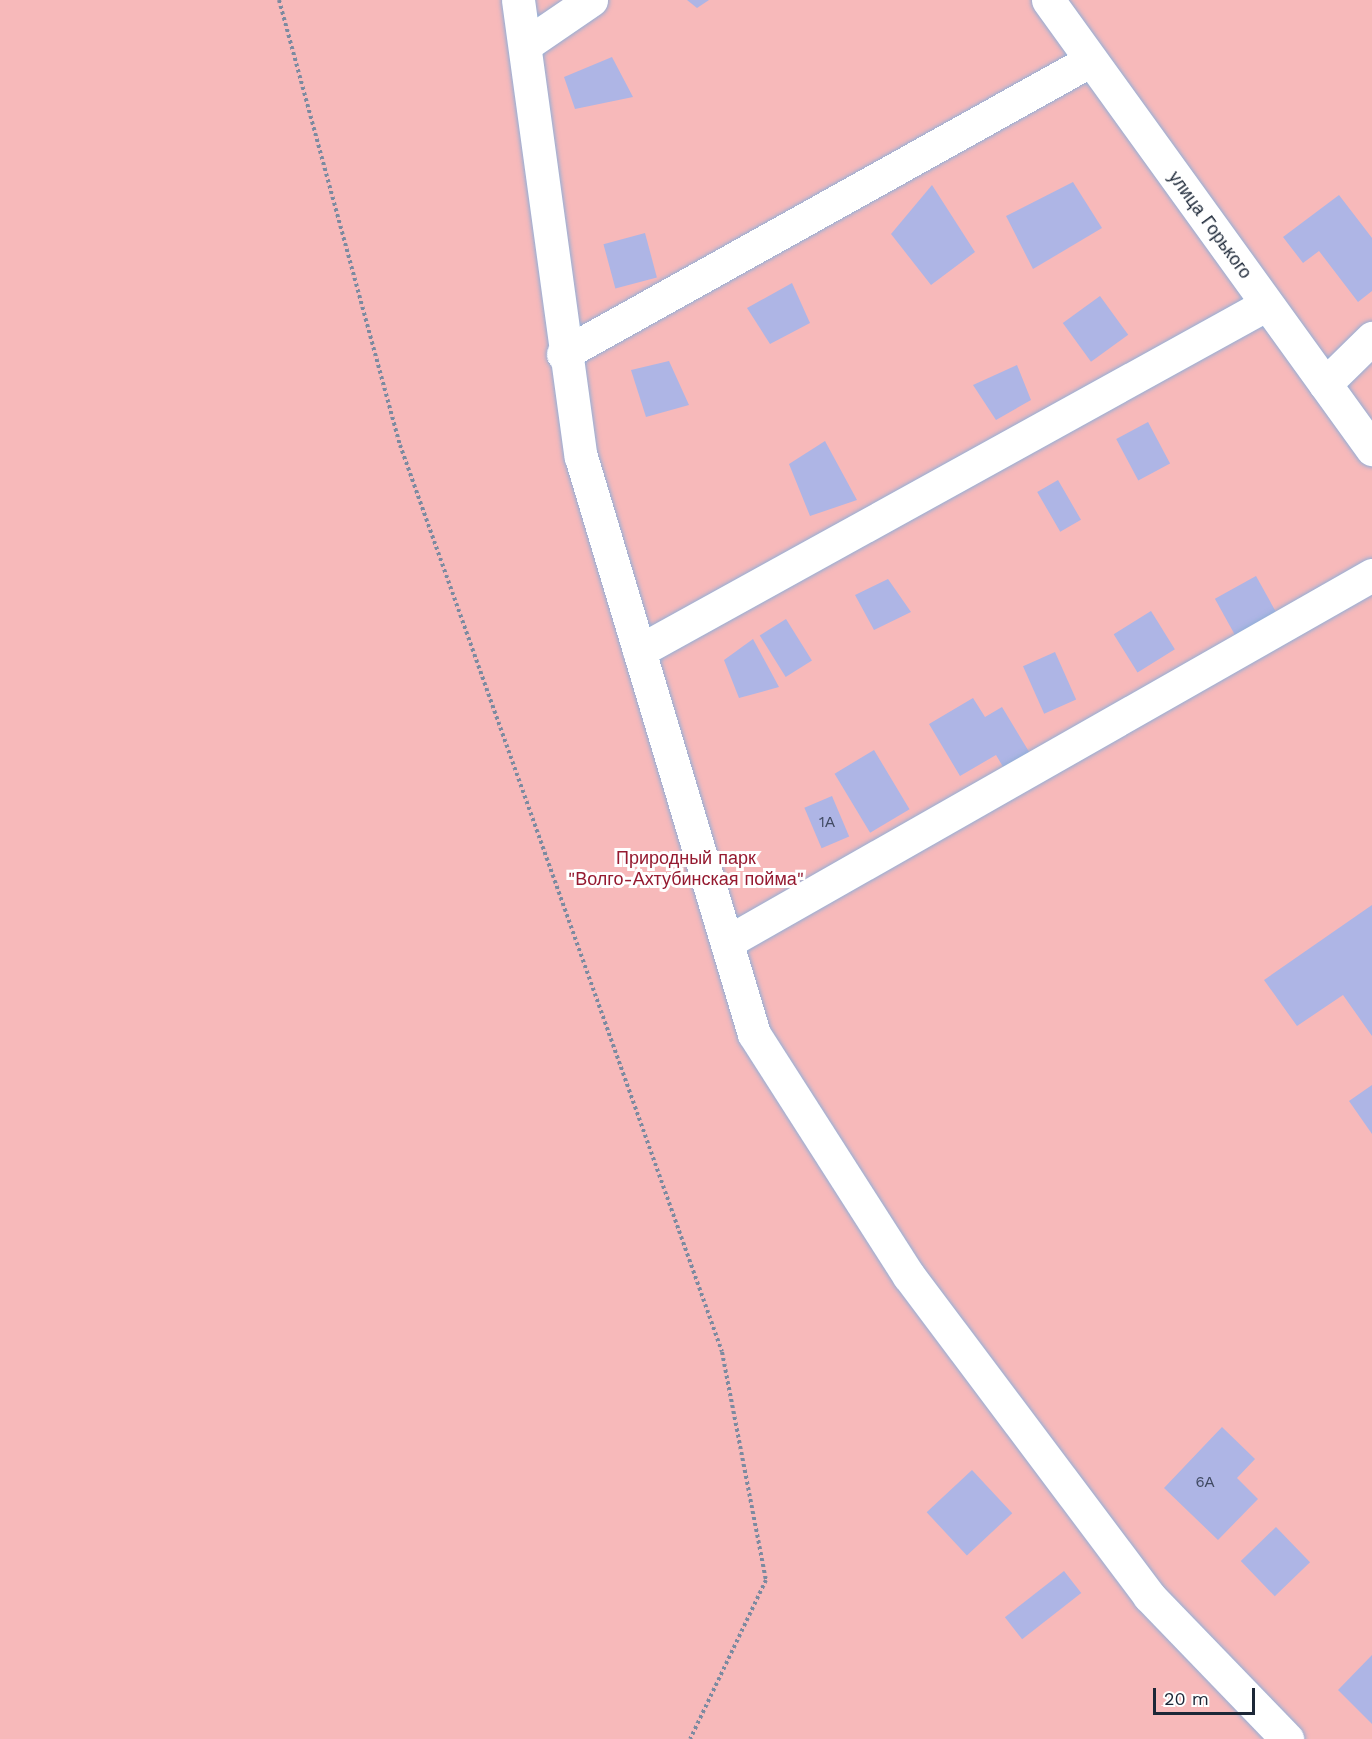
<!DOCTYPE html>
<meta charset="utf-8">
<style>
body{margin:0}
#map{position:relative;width:1372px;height:1739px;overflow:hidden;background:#d1e3fd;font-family:"Work Sans",sans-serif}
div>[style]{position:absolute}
.green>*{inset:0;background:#f7b9ba;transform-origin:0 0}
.building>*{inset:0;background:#aeb5e5;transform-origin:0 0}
.path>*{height:4px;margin-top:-2px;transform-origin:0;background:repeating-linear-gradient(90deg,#7c8aa0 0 3px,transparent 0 6px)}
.roads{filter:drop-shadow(0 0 2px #91aed7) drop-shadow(0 0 2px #91aed7)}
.minor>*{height:33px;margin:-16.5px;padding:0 16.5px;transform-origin:16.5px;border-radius:16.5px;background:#fff}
span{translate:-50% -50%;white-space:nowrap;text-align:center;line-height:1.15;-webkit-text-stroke:6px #fff;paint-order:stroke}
.number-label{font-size:15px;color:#404a62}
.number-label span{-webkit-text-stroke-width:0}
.street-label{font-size:18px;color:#1c2737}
.park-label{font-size:18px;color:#951a30}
.scale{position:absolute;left:1153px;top:1688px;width:102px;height:27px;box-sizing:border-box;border:3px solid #1c2737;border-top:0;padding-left:8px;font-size:18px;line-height:21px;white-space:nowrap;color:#1c2737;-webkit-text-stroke:4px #fff;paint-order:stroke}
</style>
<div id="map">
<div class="green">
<i style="left:0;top:0;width:1372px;height:1739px"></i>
</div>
<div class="building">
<i style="clip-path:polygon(687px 0,709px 0,697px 8px)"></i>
<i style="clip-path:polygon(612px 57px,633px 97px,575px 109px,564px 77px)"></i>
<i style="clip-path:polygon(1073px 182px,1102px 228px,1033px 269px,1006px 216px)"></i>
<i style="clip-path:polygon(932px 185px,975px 252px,931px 285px,891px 234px)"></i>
<i style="clip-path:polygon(1339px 195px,1372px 238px,1372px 291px,1358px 302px,1319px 251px,1303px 263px,1283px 237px)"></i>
<i style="left:645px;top:233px;width:46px;height:43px;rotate:75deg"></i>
<i style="clip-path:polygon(792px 283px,810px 323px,770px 344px,747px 308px)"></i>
<i style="left:1100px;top:296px;width:48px;height:46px;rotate:54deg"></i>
<i style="clip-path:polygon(669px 361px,689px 405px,646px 417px,631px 370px)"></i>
<i style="clip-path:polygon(1017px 365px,1031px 400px,996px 420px,973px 385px)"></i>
<i style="left:1148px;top:422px;width:47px;height:36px;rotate:62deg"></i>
<i style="clip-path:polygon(825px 441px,857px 500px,810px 516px,789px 464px)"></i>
<i style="left:1058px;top:480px;width:46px;height:24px;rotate:60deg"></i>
<i style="left:1256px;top:576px;width:46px;height:47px;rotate:61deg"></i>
<i style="clip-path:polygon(888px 579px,911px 612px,874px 630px,855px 595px)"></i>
<i style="left:1151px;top:611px;width:45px;height:44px;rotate:58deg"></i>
<i style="left:786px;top:619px;width:49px;height:31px;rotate:58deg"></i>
<i style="clip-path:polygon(753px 639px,779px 687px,739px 698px,724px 660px)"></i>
<i style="left:1055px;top:652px;width:52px;height:35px;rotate:66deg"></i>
<i style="clip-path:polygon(973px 698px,985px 717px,1002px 707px,1031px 755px,1005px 770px,996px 755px,960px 776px,929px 724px)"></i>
<i style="left:874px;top:750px;width:69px;height:46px;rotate:59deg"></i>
<i style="left:832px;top:796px;width:44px;height:30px;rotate:67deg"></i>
<i style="clip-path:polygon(1372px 905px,1372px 1036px,1343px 995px,1297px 1026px,1264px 980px)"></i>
<i style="clip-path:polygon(1372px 1085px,1372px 1134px,1349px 1101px)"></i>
<i style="clip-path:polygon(1222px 1427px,1255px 1459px,1237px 1478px,1258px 1499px,1218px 1540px,1164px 1488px)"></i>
<i style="left:972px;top:1470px;width:59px;height:62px;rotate:47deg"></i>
<i style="left:1276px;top:1527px;width:49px;height:49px;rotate:46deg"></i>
<i style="left:1064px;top:1571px;width:28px;height:75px;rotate:52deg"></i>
<i style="clip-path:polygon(1372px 1655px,1372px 1724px,1338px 1690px)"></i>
</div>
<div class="path">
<i style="left:279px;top:0;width:461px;rotate:74.8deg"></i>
<i style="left:400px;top:445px;width:962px;rotate:70.45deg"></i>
<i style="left:722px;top:1352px;width:232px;rotate:79.1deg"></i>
<i style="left:766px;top:1580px;width:176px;rotate:115.5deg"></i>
</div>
<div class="roads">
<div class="minor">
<i style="left:518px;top:0;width:461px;rotate:82.2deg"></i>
<i style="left:581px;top:457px;width:602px;rotate:73.31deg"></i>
<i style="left:754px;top:1034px;width:287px;rotate:57.4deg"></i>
<i style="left:909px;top:1276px;width:400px;rotate:53.1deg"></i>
<i style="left:1149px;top:1596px;width:199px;rotate:46deg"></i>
<i style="left:1048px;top:0;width:554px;rotate:54.19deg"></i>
<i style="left:525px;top:45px;width:80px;rotate:-34.3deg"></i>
<i style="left:563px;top:354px;width:604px;rotate:-29.11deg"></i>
<i style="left:1325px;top:384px;width:66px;rotate:-44.4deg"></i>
<i style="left:639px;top:651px;width:717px;rotate:-28.92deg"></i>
<i style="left:729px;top:941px;width:740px;rotate:-29.65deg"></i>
</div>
</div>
<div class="number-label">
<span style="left:827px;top:823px">1А</span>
<span style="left:1205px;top:1483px">6А</span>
</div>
<div class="street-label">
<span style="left:1210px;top:225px;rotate:54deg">улица Горького</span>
</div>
<div class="park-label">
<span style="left:686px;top:869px">Природный парк<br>"Волго-Ахтубинская пойма"</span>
</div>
<div class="scale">20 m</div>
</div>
